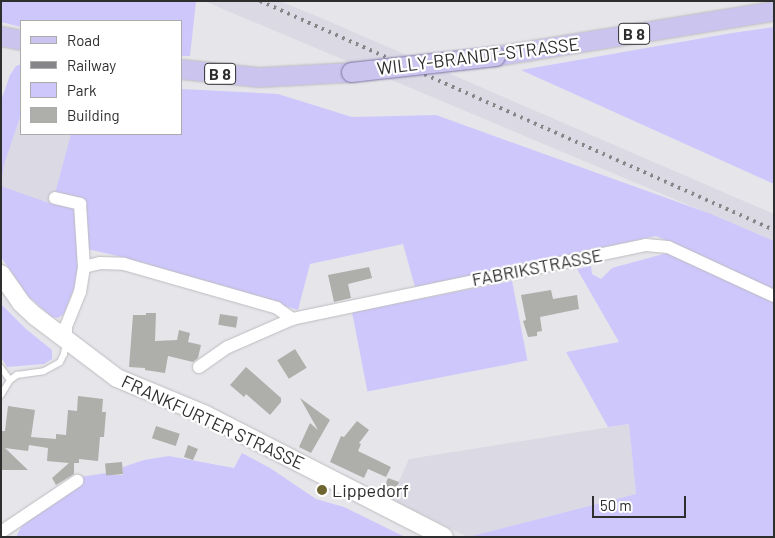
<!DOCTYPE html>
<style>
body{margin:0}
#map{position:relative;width:775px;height:538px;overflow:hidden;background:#e6e5e9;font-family:Barlow,sans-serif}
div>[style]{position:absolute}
.built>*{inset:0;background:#dad9e4}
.green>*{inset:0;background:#cec7fc;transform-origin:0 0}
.building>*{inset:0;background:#aeaeaa;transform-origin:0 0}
.roads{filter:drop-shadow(0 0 1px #bdbcc0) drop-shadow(0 0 1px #bdbcc0)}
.lane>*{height:6px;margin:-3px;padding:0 3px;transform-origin:3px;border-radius:3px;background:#fff}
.street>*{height:12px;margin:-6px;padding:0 6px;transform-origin:6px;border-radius:6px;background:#fff}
.secondary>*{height:18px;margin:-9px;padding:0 9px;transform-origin:9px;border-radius:9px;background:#fff}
.primary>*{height:19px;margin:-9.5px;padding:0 9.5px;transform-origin:9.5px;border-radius:9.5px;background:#cbc4ef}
.rail>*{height:4px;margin-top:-2px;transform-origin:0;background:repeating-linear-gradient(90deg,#868588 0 2.5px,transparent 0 7.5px)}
.bridges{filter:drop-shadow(0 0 1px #7d76a5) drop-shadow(0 0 1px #7d76a5)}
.primary-bridge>*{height:19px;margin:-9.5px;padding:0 9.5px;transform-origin:9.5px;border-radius:9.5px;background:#cbc4ef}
.dots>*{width:14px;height:14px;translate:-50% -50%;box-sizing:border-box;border:2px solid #fff;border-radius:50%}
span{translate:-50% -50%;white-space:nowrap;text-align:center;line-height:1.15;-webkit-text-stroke:4.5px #fff;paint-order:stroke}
.shield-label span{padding:1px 4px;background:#fff;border:1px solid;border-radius:4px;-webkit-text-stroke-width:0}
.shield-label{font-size:16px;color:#2e2e2f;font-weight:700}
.street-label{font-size:18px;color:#2e2e2f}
.poi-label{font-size:18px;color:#2e2e2f}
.left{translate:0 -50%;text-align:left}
.frame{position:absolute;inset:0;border:2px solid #2e2e2f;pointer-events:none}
.legend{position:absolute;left:20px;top:20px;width:162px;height:115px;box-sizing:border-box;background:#fff;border:1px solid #ababac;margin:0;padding:6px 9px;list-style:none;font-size:15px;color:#2e2e2f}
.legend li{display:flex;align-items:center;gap:10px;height:25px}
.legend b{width:25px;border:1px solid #ababac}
.scale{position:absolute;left:592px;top:496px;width:94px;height:22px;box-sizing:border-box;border:2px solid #2e2e2f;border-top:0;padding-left:6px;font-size:15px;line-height:18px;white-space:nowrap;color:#2e2e2f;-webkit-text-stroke:4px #fff;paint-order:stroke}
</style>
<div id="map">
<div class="built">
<i style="clip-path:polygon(204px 1px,279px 1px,314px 15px,774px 214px,774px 241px)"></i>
<i style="clip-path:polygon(21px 114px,21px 134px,71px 134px,52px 204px,1px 186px,4px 165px)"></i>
<i style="clip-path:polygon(629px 424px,636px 494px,468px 537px,391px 499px,409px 459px)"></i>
</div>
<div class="green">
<i style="clip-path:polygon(1px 1px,196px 1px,190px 56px,181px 56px,181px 21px,21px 21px,21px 27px,1px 22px)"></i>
<i style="clip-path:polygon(774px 27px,774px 184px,521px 70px,732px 33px)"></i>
<i style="clip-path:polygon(21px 64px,21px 114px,4px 165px,1px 186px,52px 204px,71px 134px,181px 134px,181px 89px,278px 94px,352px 117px,436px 115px,711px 214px,774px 241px,774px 290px,656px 236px,415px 287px,403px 244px,310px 264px,298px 310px,118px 256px,87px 249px,78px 265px,76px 283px,64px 314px,58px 318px,52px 317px,28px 296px,1px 257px,1px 101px,10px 75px,16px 66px)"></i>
<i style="clip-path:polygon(667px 253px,774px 301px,774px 537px,468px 537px,636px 494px,629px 424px,608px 427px,566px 352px,619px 342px,577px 269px,591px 266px,592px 274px,601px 279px,612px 268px)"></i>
<i style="left:512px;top:281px;width:81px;height:163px;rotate:79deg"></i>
<i style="clip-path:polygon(1px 304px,26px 329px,52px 350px,52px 359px,44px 364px,7px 367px,1px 357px)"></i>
<i style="clip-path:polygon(242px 453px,270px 468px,316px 499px,344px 507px,405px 537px,16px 537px,27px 516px,73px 478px,106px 473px,106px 475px,123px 475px,123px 467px,144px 460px,169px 456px,234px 468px)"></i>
</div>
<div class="building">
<i style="clip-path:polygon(369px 267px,372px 278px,348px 284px,351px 298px,334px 302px,328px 275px)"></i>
<i style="clip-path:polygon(551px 290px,553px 299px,577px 295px,579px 309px,540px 317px,542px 331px,537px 332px,537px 336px,528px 337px,523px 321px,526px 320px,521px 295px)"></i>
<i style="clip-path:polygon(146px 313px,156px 313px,155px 341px,177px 340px,179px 330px,190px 333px,188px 342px,201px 345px,198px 358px,193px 362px,168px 356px,165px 373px,145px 370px,145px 368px,129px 367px,133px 315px,146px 315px)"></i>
<i style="left:220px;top:314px;width:18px;height:11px;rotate:9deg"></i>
<i style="left:295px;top:349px;width:22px;height:21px;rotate:58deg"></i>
<i style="clip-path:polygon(246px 367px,281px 398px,281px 402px,270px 415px,246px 394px,244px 397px,230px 385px)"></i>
<i style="clip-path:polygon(78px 396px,103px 399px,102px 412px,106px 412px,104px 437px,100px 437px,98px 461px,79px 459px,79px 463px,74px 463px,74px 474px,56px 485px,52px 478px,69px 463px,47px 461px,48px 448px,29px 445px,28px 451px,5px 448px,28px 470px,1px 470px,1px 431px,5px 431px,8px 406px,35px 410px,31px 437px,56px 439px,56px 434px,66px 435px,68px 410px,77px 411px)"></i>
<i style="clip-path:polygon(300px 398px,330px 420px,311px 453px,299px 447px,310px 423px,318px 430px)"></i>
<i style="clip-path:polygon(357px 421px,369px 430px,359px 443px,361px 444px,358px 451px,391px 467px,386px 477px,368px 469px,364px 478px,330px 462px,341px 436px,344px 437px)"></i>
<i style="left:156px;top:426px;width:25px;height:13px;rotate:18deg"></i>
<i style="clip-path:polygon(188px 445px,198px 449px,193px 460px,184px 457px)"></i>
<i style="left:122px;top:462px;width:12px;height:17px;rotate:85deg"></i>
<i style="clip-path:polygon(388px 478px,399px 482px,394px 493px,384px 488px)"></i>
</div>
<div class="roads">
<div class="lane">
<i style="left:1px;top:368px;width:15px;rotate:53deg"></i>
<i style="left:1px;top:395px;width:17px;rotate:-59deg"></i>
<i style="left:10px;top:380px;width:9px;rotate:-36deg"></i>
<i style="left:17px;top:375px;width:27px;rotate:-8deg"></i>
<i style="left:44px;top:371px;width:18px;rotate:-29deg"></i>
<i style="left:60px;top:362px;width:9px;rotate:-63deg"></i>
<i style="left:64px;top:354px;width:12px;rotate:-81deg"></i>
</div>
<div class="street">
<i style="left:55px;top:198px;width:26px;rotate:13deg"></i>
<i style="left:80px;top:204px;width:63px;rotate:86.4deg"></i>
<i style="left:84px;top:267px;width:25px;rotate:99deg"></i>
<i style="left:80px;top:292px;width:37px;rotate:112deg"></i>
<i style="left:66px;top:326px;width:14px;rotate:90deg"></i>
<i style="left:84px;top:267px;width:16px;rotate:-14deg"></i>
<i style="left:100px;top:263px;width:24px;rotate:2deg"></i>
<i style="left:124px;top:264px;width:159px;rotate:16deg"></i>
<i style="left:277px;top:308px;width:19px;rotate:36deg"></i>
<i style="left:199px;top:367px;width:35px;rotate:-35deg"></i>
<i style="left:228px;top:347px;width:70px;rotate:-23.6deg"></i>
<i style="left:292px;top:319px;width:362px;rotate:-11.8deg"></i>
<i style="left:646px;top:245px;width:22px;rotate:5deg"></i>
<i style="left:668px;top:247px;width:117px;rotate:24.8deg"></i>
<i style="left:1px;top:532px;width:92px;rotate:-33.9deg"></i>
</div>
<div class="secondary">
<i style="left:1px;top:274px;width:35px;rotate:55deg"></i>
<i style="left:21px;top:303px;width:19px;rotate:43deg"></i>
<i style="left:35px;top:316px;width:103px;rotate:37.1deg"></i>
<i style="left:117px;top:378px;width:96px;rotate:22.6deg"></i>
<i style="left:206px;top:415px;width:267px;rotate:27.1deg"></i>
</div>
<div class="primary">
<i style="left:1px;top:36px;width:20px;rotate:11deg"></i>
<i style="left:495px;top:56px;width:283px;rotate:-9.2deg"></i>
<i style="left:181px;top:69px;width:78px;rotate:5.9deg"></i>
<i style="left:259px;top:77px;width:92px;rotate:-3.1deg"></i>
</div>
</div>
<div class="rail">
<i style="left:260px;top:1px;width:563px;rotate:24.01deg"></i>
</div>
<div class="bridges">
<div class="primary-bridge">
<i style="left:351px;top:72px;width:145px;rotate:-6.3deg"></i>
</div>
</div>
<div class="dots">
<i style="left:322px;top:490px;background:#6d6430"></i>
</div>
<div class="shield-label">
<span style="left:634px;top:34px">B 8</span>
<span style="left:220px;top:74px">B 8</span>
</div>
<div class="street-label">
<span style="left:478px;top:56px;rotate:-7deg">WILLY-BRANDT-STRASSE</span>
<span style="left:537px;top:267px;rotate:-11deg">FABRIKSTRASSE</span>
<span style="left:213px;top:422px;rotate:25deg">FRANKFURTER STRASSE</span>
</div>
<div class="poi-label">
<span class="left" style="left:332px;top:490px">Lippedorf</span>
</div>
<div class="frame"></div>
<ul class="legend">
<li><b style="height:6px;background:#cbc4ef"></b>Road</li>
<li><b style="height:6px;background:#868588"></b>Railway</li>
<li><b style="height:14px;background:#cec7fc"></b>Park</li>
<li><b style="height:14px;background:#aeaeaa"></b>Building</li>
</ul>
<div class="scale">50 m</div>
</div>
